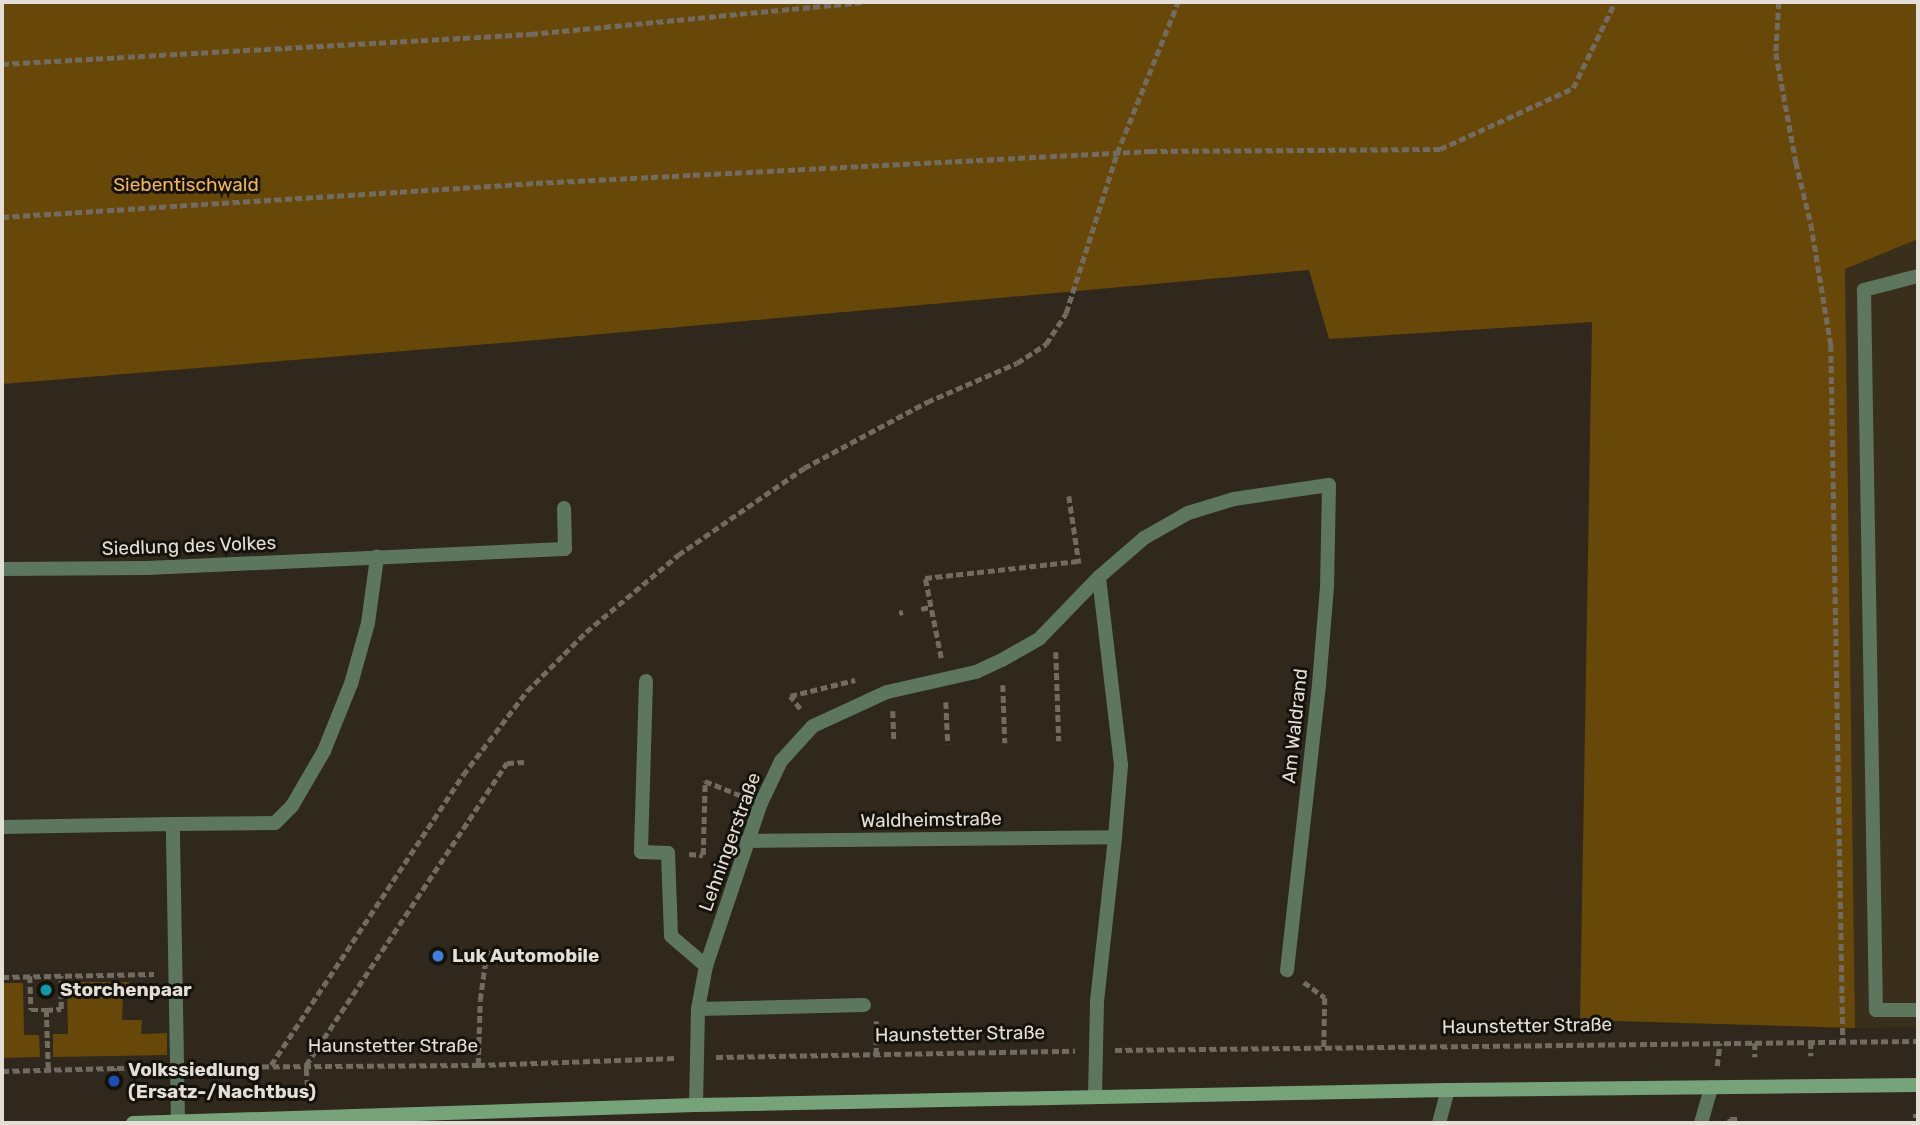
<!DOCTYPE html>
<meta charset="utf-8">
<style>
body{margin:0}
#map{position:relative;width:1920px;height:1125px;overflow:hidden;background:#30281c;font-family:Rubik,sans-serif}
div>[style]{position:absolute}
.built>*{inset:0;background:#3a2f1c}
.green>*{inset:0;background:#684808}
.path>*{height:4.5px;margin-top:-2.25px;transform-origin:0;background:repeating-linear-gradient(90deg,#726b61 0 7px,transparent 0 10.5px)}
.lane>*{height:14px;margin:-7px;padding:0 7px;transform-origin:7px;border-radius:7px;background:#5c775e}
.street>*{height:14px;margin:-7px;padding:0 7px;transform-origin:7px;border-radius:7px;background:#5c775e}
.secondary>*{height:14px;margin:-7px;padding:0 7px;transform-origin:7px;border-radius:7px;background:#77a37b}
.dots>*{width:19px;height:19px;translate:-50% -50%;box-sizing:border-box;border:4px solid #15120c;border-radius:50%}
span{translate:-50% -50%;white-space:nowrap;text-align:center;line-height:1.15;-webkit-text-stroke:6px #15120c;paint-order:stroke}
.park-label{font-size:19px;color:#f7b84b}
.street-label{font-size:19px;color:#e3ded6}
.poi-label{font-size:19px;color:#e3ded6;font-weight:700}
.left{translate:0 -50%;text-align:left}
.frame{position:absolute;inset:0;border:4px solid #e3ded6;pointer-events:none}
</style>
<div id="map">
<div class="built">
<i style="clip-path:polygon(1918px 239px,1918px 1027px,1855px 1028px,1845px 269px)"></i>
</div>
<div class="green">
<i style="clip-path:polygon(2px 2px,1918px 2px,1918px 239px,1845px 269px,1855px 1028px,1580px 1020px,1592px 322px,1329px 339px,1309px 270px,514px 342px,2px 384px)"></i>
<i style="clip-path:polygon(67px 982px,130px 982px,129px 997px,123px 997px,122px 1020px,142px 1020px,141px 1034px,167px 1033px,167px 1055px,53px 1057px,53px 1034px,68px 1034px)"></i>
<i style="clip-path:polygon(2px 983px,23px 983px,24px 1035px,39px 1035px,40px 1057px,2px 1058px)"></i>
</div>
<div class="path">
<i style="left:1779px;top:2px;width:51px;rotate:93.4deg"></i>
<i style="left:1776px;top:53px;width:111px;rotate:79.6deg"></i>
<i style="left:1796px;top:162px;width:64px;rotate:76.4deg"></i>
<i style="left:1811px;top:224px;width:123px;rotate:80.6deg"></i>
<i style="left:1831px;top:345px;width:697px;rotate:89.01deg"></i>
<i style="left:2px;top:64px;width:530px;rotate:-3.25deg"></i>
<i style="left:531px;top:34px;width:334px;rotate:-5.5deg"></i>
<i style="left:2px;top:217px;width:535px;rotate:-3.64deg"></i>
<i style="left:536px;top:183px;width:615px;rotate:-2.98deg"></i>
<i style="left:1150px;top:151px;width:290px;rotate:-0.4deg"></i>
<i style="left:1440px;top:149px;width:146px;rotate:-24.6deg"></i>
<i style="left:1573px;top:88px;width:96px;rotate:-64deg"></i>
<i style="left:1069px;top:496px;width:68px;rotate:81.5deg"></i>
<i style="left:921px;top:609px;width:9px;rotate:-13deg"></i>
<i style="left:899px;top:613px;width:4px;rotate:-14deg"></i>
<i style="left:1056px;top:652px;width:89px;rotate:88.1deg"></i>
<i style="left:941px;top:658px;width:82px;rotate:-101.3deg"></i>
<i style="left:925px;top:578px;width:154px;rotate:-6.3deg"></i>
<i style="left:1003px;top:685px;width:58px;rotate:88deg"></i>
<i style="left:946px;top:702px;width:42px;rotate:87.3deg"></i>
<i style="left:800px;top:709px;width:16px;rotate:-128deg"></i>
<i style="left:790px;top:696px;width:67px;rotate:-13.8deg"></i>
<i style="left:893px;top:711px;width:31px;rotate:88deg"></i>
<i style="left:689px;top:854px;width:14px;rotate:4deg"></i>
<i style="left:703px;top:855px;width:74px;rotate:-88.5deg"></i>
<i style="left:705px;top:781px;width:40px;rotate:22deg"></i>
<i style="left:30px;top:976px;width:34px;rotate:88deg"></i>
<i style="left:31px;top:1010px;width:15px"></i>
<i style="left:2px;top:977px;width:152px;rotate:-1.1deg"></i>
<i style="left:1304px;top:982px;width:26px;rotate:37deg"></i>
<i style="left:1325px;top:998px;width:49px;rotate:91.2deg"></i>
<i style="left:1811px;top:1042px;width:14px;rotate:90deg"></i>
<i style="left:1755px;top:1043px;width:14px;rotate:90deg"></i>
<i style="left:1115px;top:1050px;width:803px;rotate:-0.64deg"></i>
<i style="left:876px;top:1055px;width:34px;rotate:-90deg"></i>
<i style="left:716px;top:1057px;width:359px;rotate:-1deg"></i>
<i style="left:271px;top:1065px;width:348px;rotate:-56.5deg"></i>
<i style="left:463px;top:775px;width:106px;rotate:-52.7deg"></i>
<i style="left:527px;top:691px;width:83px;rotate:-45deg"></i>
<i style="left:586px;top:632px;width:120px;rotate:-39.9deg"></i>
<i style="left:678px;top:555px;width:153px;rotate:-34.6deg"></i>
<i style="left:804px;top:468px;width:140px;rotate:-28.2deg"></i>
<i style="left:927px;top:402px;width:98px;rotate:-23.4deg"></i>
<i style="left:1017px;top:363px;width:35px;rotate:-33deg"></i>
<i style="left:1046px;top:344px;width:37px;rotate:-57deg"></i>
<i style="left:1066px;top:313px;width:168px;rotate:-72.3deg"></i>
<i style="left:1117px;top:153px;width:163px;rotate:-68deg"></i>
<i style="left:478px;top:1065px;width:65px;rotate:-88.2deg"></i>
<i style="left:480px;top:1000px;width:35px;rotate:-82deg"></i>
<i style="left:485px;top:965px;width:15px;rotate:-67deg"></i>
<i style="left:1717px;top:1066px;width:23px;rotate:-83deg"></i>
<i style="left:199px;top:1067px;width:279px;rotate:-0.4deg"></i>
<i style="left:478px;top:1065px;width:198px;rotate:-2deg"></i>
<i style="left:48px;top:1069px;width:59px;rotate:-91.9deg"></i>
<i style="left:46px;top:1010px;width:15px;rotate:-4deg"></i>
<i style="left:61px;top:1009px;width:33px;rotate:-90deg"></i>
<i style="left:2px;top:1071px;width:153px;rotate:-1.5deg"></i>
<i style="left:114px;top:1081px;width:13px;rotate:-90deg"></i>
<i style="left:308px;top:1097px;width:32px;rotate:-94deg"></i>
<i style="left:306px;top:1065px;width:363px;rotate:-56.4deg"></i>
<i style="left:507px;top:763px;width:17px;rotate:-3deg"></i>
<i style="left:1913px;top:1116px;width:5px"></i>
<i style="left:1729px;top:1123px;width:4px;rotate:-76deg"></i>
<i style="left:1730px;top:1119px;width:9px"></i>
</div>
<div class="lane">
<i style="left:1918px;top:276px;width:56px;rotate:165.5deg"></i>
<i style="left:1864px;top:290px;width:720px;rotate:89.05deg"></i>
<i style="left:1876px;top:1010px;width:42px"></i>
<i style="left:646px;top:681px;width:171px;rotate:91.7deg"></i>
<i style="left:641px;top:852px;width:27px;rotate:2deg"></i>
<i style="left:668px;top:853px;width:83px;rotate:87.9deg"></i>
<i style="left:671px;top:936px;width:46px;rotate:40.6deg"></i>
<i style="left:698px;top:1009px;width:166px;rotate:-1.4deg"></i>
</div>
<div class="street">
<i style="left:2px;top:569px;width:145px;rotate:-0.4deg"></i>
<i style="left:147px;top:568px;width:418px;rotate:-2.6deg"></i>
<i style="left:565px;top:549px;width:41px;rotate:-91.4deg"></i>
<i style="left:2px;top:827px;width:171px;rotate:-1deg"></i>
<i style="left:747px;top:841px;width:368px;rotate:-0.6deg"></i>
<i style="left:1115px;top:837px;width:72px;rotate:-85.2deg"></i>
<i style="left:1121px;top:765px;width:189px;rotate:-96.7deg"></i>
<i style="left:1095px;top:1097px;width:96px;rotate:-88.8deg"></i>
<i style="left:1097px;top:1001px;width:165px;rotate:-83.7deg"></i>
<i style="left:696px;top:1105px;width:96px;rotate:-88.8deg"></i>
<i style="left:698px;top:1009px;width:44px;rotate:-79.5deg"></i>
<i style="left:706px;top:966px;width:172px;rotate:-71.4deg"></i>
<i style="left:761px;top:803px;width:47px;rotate:-64.5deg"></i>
<i style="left:781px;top:761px;width:47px;rotate:-47.6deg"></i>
<i style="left:813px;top:726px;width:81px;rotate:-24.7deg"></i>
<i style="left:887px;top:692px;width:91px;rotate:-12.7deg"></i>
<i style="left:976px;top:672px;width:29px;rotate:-25deg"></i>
<i style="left:1002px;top:660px;width:43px;rotate:-29.6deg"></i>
<i style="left:1039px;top:639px;width:86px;rotate:-45.9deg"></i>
<i style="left:1099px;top:577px;width:60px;rotate:-40.9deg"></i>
<i style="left:1144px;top:538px;width:51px;rotate:-29.6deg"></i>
<i style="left:1188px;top:513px;width:48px;rotate:-16.9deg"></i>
<i style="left:1234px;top:499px;width:96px;rotate:-8.4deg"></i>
<i style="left:1329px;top:485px;width:102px;rotate:91.1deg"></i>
<i style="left:1327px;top:587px;width:98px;rotate:94.7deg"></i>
<i style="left:1319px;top:685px;width:287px;rotate:96.4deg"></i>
<i style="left:178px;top:1121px;width:297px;rotate:-91deg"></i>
<i style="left:173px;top:824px;width:102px;rotate:-0.6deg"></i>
<i style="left:275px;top:823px;width:24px;rotate:-45deg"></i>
<i style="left:292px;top:806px;width:64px;rotate:-59.8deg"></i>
<i style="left:324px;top:751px;width:72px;rotate:-68.1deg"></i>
<i style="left:351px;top:684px;width:63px;rotate:-74.4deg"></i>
<i style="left:368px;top:623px;width:67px;rotate:-82.2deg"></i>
<i style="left:1439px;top:1123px;width:34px;rotate:-75deg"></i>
<i style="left:1701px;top:1123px;width:37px;rotate:-74deg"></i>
</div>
<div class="secondary">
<i style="left:133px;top:1123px;width:563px;rotate:-1.83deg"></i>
<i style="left:696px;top:1105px;width:752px;rotate:-1.14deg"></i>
<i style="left:1448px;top:1090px;width:470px;rotate:-0.6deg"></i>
</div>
<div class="dots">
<i style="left:438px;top:956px;background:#3f7fe0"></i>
<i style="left:46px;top:990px;background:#0f9aa8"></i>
<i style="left:114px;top:1081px;background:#1a4fb4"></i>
</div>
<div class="park-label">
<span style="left:186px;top:185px">Siebentischwald</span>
</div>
<div class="street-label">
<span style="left:189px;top:546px;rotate:-2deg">Siedlung des Volkes</span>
<span style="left:1295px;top:726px;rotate:-84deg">Am Waldrand</span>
<span style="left:931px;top:820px;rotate:-1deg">Waldheimstraße</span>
<span style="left:730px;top:842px;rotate:-70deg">Lehningerstraße</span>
<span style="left:1527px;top:1026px;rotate:-1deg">Haunstetter Straße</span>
<span style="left:960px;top:1034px;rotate:-1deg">Haunstetter Straße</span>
<span style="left:393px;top:1046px">Haunstetter Straße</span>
</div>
<div class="poi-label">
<span class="left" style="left:452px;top:956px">Luk Automobile</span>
<span class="left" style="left:60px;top:990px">Storchenpaar</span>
<span class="left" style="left:128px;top:1081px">Volkssiedlung<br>(Ersatz-/Nachtbus)</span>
</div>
<div class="frame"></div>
</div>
